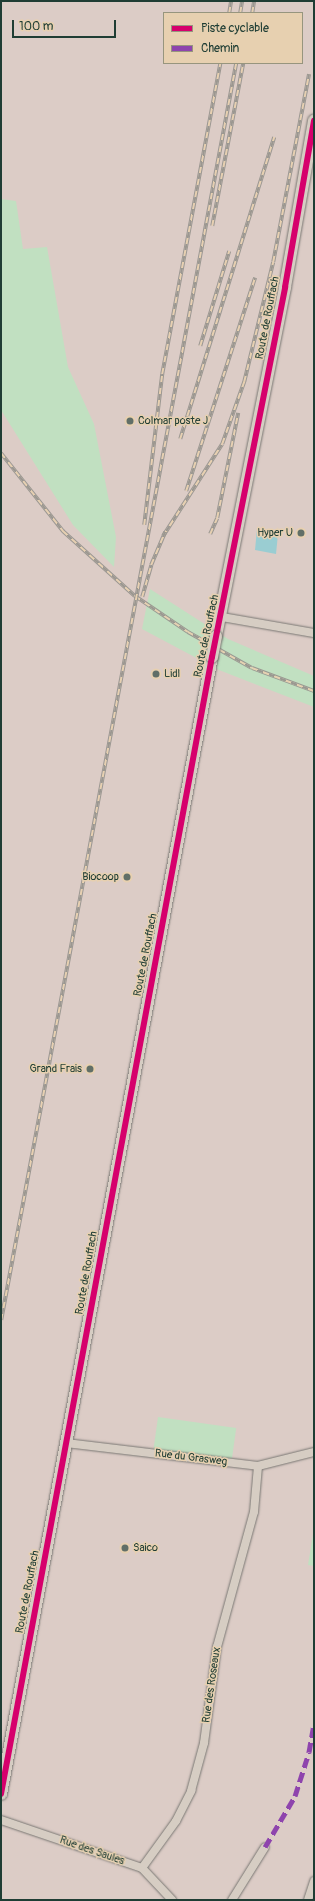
<!DOCTYPE html>
<style>
body{margin:0}
#map{position:relative;width:315px;height:1901px;overflow:hidden;background:#dcccc6;font-family:Pangolin,sans-serif}
div>[style]{position:absolute}
.green>*{inset:0;background:#c1e0c1;transform-origin:0 0}
.water>*{inset:0;background:#9acdd2}
.roads{filter:drop-shadow(0 0 1px #7a7874) drop-shadow(0 0 1px #7a7874)}
.street>*{height:8px;margin:-4px;padding:0 4px;transform-origin:4px;border-radius:4px;background:#d6cdc3}
.secondary>*{height:12px;margin:-6px;padding:0 6px;transform-origin:6px;border-radius:6px;background:#d6cdc3}
.rail>*{height:3.5px;margin-top:-1.75px;transform-origin:0;background:repeating-linear-gradient(90deg,#e7d0b0 0 6px,#9b9790 0 12px);box-sizing:border-box;border-block:1px solid #9b9790}
.bridges{filter:drop-shadow(0 0 1px #7a7874) drop-shadow(0 0 1px #7a7874)}
.secondary-bridge>*{height:12px;margin:-6px;padding:0 6px;transform-origin:6px;border-radius:6px;background:#d6cdc3}
.quiet>*{height:5px;margin-top:-2.5px;transform-origin:0;background:repeating-linear-gradient(90deg,#8e44ad 0 10px,transparent 0 15px)}
.cycleway>*{height:6px;margin:-3px;padding:0 3px;transform-origin:3px;border-radius:3px;background:#d6006c}
.dots>*{width:11px;height:11px;translate:-50% -50%;box-sizing:border-box;border:2px solid #e7d0b0;border-radius:50%}
span{translate:-50% -50%;white-space:nowrap;text-align:center;line-height:1.15;-webkit-text-stroke:3px #e7d0b0;paint-order:stroke}
.street-label{font-size:11px;color:#1f3d34}
.poi-label{font-size:11px;color:#1f3d34}
.left{translate:0 -50%;text-align:left}
.right{translate:-100% -50%;text-align:right}
.frame{position:absolute;inset:0;border:2px solid #1f3d34;pointer-events:none}
.legend{position:absolute;left:163px;top:12px;width:140px;height:52px;box-sizing:border-box;background:#e7d0b0;border:1px solid #97957e;margin:0;padding:5px 7px;list-style:none;font-size:12px;color:#1f3d34}
.legend li{display:flex;align-items:center;gap:8px;height:20px}
.legend b{width:20px;border:1px solid #97957e}
.scale{position:absolute;left:12px;top:20px;width:104px;height:18px;box-sizing:border-box;border:2px solid #1f3d34;border-top:0;padding-left:5px;font-size:12px;line-height:14px;white-space:nowrap;color:#1f3d34;-webkit-text-stroke:3px #e7d0b0;paint-order:stroke}
</style>
<div id="map">
<div class="green">
<i style="clip-path:polygon(1px 199px,16px 201px,23px 249px,47px 247px,68px 367px,94px 424px,116px 537px,114px 567px,73px 525px,1px 410px)"></i>
<i style="clip-path:polygon(150px 589px,228px 639px,314px 676px,314px 707px,219px 670px,142px 629px)"></i>
<i style="left:158px;top:1417px;width:79px;height:34px;rotate:8deg"></i>
<i style="clip-path:polygon(314px 1528px,314px 1566px,308px 1565px)"></i>
</div>
<div class="water">
<i style="clip-path:polygon(257px 529px,278px 534px,276px 554px,255px 550px)"></i>
</div>
<div class="roads">
<div class="street">
<i style="left:222px;top:617px;width:93px;rotate:9.9deg"></i>
<i style="left:66px;top:1443px;width:193px;rotate:6.8deg"></i>
<i style="left:258px;top:1466px;width:58px;rotate:-14deg"></i>
<i style="left:1px;top:1820px;width:149px;rotate:18.8deg"></i>
<i style="left:142px;top:1868px;width:44px;rotate:46.8deg"></i>
<i style="left:142px;top:1868px;width:58px;rotate:-54.1deg"></i>
<i style="left:176px;top:1821px;width:34px;rotate:-63deg"></i>
<i style="left:191px;top:1791px;width:50px;rotate:-74.8deg"></i>
<i style="left:204px;top:1743px;width:97px;rotate:-82.3deg"></i>
<i style="left:217px;top:1647px;width:140px;rotate:-74.7deg"></i>
<i style="left:254px;top:1512px;width:46px;rotate:-85deg"></i>
<i style="left:232px;top:1900px;width:62px;rotate:-58.1deg"></i>
<i style="left:308px;top:1900px;width:20px;rotate:-72deg"></i>
</div>
<div class="secondary">
<i style="left:216px;top:636px;width:356px;rotate:-78.8deg"></i>
<i style="left:285px;top:287px;width:169px;rotate:-80.1deg"></i>
<i style="left:1px;top:1794px;width:1156px;rotate:-79.49deg"></i>
</div>
</div>
<div class="rail">
<i style="left:229px;top:13px;width:12px;rotate:-81deg"></i>
<i style="left:240px;top:13px;width:12px;rotate:-81deg"></i>
<i style="left:252px;top:13px;width:12px;rotate:-81deg"></i>
<i style="left:212px;top:226px;width:166px;rotate:-79.2deg"></i>
<i style="left:200px;top:346px;width:99px;rotate:-73deg"></i>
<i style="left:180px;top:439px;width:316px;rotate:-72.7deg"></i>
<i style="left:1px;top:453px;width:100px;rotate:51.5deg"></i>
<i style="left:63px;top:531px;width:97px;rotate:42.1deg"></i>
<i style="left:135px;top:596px;width:64px;rotate:34.2deg"></i>
<i style="left:188px;top:632px;width:73px;rotate:29.4deg"></i>
<i style="left:252px;top:668px;width:66px;rotate:20.4deg"></i>
<i style="left:186px;top:491px;width:224px;rotate:-72.1deg"></i>
<i style="left:144px;top:525px;width:152px;rotate:-83.2deg"></i>
<i style="left:162px;top:374px;width:316px;rotate:-79.4deg"></i>
<i style="left:210px;top:534px;width:17px;rotate:-66deg"></i>
<i style="left:217px;top:518px;width:107px;rotate:-78.7deg"></i>
<i style="left:163px;top:536px;width:109px;rotate:-57.3deg"></i>
<i style="left:222px;top:444px;width:66px;rotate:-70.5deg"></i>
<i style="left:244px;top:382px;width:123px;rotate:-76.4deg"></i>
<i style="left:273px;top:262px;width:191px;rotate:-79.2deg"></i>
<i style="left:142px;top:597px;width:33px;rotate:-74deg"></i>
<i style="left:151px;top:565px;width:36px;rotate:-67deg"></i>
<i style="left:1px;top:1320px;width:1279px;rotate:-79.41deg"></i>
</div>
<div class="bridges">
<div class="secondary-bridge">
<i style="left:212px;top:657px;width:21px;rotate:-79deg"></i>
</div>
</div>
<div class="quiet">
<i style="left:265px;top:1847px;width:59px;rotate:-59.5deg"></i>
<i style="left:295px;top:1796px;width:46px;rotate:-72.3deg"></i>
<i style="left:309px;top:1752px;width:28px;rotate:-80deg"></i>
</div>
<div class="cycleway">
<i style="left:1px;top:1794px;width:1156px;rotate:-79.49deg"></i>
<i style="left:212px;top:657px;width:377px;rotate:-78.8deg"></i>
<i style="left:285px;top:287px;width:169px;rotate:-80.1deg"></i>
</div>
<div class="dots">
<i style="left:130px;top:421px;background:#616f67"></i>
<i style="left:301px;top:533px;background:#616f67"></i>
<i style="left:156px;top:674px;background:#616f67"></i>
<i style="left:127px;top:877px;background:#616f67"></i>
<i style="left:90px;top:1069px;background:#616f67"></i>
<i style="left:125px;top:1548px;background:#616f67"></i>
</div>
<div class="street-label">
<span style="left:268px;top:318px;rotate:-79deg">Route de Rouffach</span>
<span style="left:207px;top:636px;rotate:-78deg">Route de Rouffach</span>
<span style="left:146px;top:955px;rotate:-79deg">Route de Rouffach</span>
<span style="left:87px;top:1273px;rotate:-80deg">Route de Rouffach</span>
<span style="left:191px;top:1458px;rotate:7deg">Rue du Grasweg</span>
<span style="left:28px;top:1592px;rotate:-79deg">Route de Rouffach</span>
<span style="left:212px;top:1685px;rotate:-82deg">Rue des Roseaux</span>
<span style="left:92px;top:1851px;rotate:19deg">Rue des Saules</span>
</div>
<div class="poi-label">
<span class="left" style="left:138px;top:421px">Colmar poste J</span>
<span class="right" style="left:293px;top:533px">Hyper U</span>
<span class="left" style="left:164px;top:674px">Lidl</span>
<span class="right" style="left:119px;top:877px">Biocoop</span>
<span class="right" style="left:82px;top:1069px">Grand Frais</span>
<span class="left" style="left:133px;top:1548px">Saico</span>
</div>
<div class="frame"></div>
<ul class="legend">
<li><b style="height:5px;background:#d6006c"></b>Piste cyclable</li>
<li><b style="height:5px;background:#8e44ad"></b>Chemin</li>
</ul>
<div class="scale">100 m</div>
</div>
